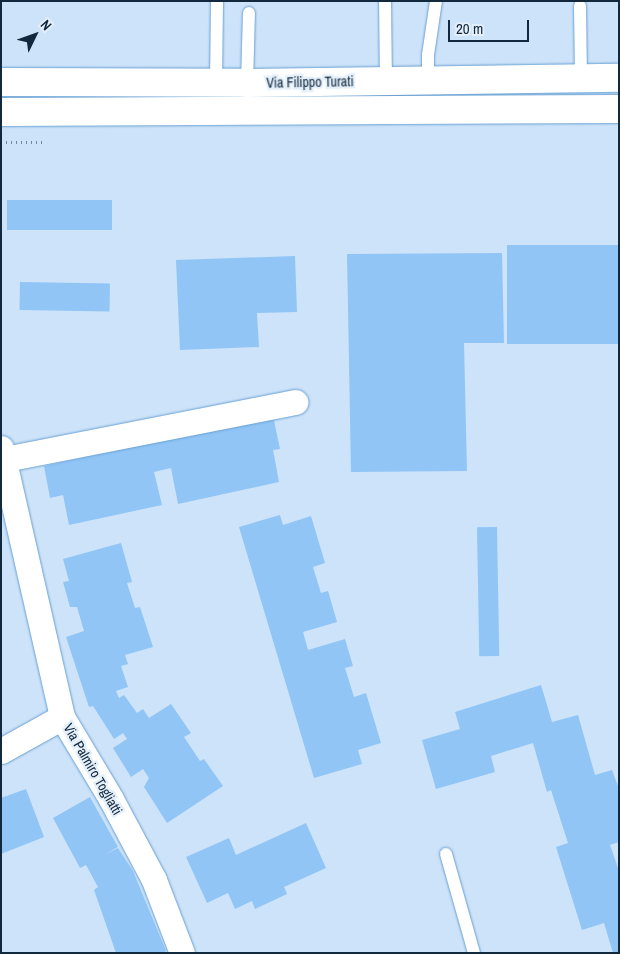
<!DOCTYPE html>
<style>
body{margin:0}
#map{position:relative;width:620px;height:954px;overflow:hidden;background:#cde3f9;font-family:"Archivo Narrow",sans-serif}
div>[style]{position:absolute}
.building>*{inset:0;background:#90c5f6;transform-origin:0 0}
.path>*{height:3px;margin-top:-1.5px;transform-origin:0;background:repeating-linear-gradient(90deg,#71889d 0 1px,transparent 0 5px)}
.roads{filter:drop-shadow(0 0 1px #68a0d3) drop-shadow(0 0 1px #68a0d3)}
.service>*{height:12px;margin:-6px;padding:0 6px;transform-origin:6px;border-radius:6px;background:#fff}
.minor>*{height:25px;margin:-12.5px;padding:0 12.5px;transform-origin:12.5px;border-radius:12.5px;background:#fff}
.secondary>*{height:28px;margin:-14px;padding:0 14px;transform-origin:14px;border-radius:14px;background:#fff}
span{translate:-50% -50%;white-space:nowrap;text-align:center;line-height:1.15;-webkit-text-stroke:4.5px #e4effa;paint-order:stroke}
.street-label{font-size:14px;color:#11283d}
.frame{position:absolute;inset:0;border:2px solid #11283d;pointer-events:none}
.north{position:absolute;left:10px;top:10px;width:50px;height:50px;-webkit-text-stroke:4px #e4effa;paint-order:stroke;rotate:48deg;font-size:14px;font-weight:700;line-height:20px;text-align:center;color:#11283d}
.north::after{content:'';display:block;margin:auto;width:18px;height:22px;background:#11283d;clip-path:polygon(50% 0,100% 100%,50% 72%,0 100%)}
.scale{position:absolute;left:448px;top:20px;width:81px;height:22px;box-sizing:border-box;border:2px solid #11283d;border-top:0;padding-left:6px;font-size:15px;line-height:18px;white-space:nowrap;color:#11283d;-webkit-text-stroke:4px #e4effa;paint-order:stroke}
</style>
<div id="map">
<div class="building">
<i style="left:112px;top:200px;width:30px;height:105px;rotate:90deg"></i>
<i style="left:619px;top:245px;width:99px;height:112px;rotate:90deg"></i>
<i style="clip-path:polygon(502px 253px,504px 343px,464px 343px,467px 471px,351px 472px,347px 254px)"></i>
<i style="clip-path:polygon(295px 256px,297px 312px,257px 313px,259px 347px,180px 350px,176px 260px)"></i>
<i style="left:20px;top:282px;width:90px;height:28px;rotate:1deg"></i>
<i style="clip-path:polygon(273px 416px,280px 449px,273px 450px,279px 482px,178px 504px,171px 468px,154px 472px,162px 505px,69px 525px,63px 495px,50px 498px,44px 466px)"></i>
<i style="clip-path:polygon(280px 515px,283px 525px,311px 516px,325px 563px,313px 567px,321px 593px,328px 591px,337px 622px,303px 632px,308px 650px,345px 639px,353px 666px,345px 668px,354px 697px,366px 693px,381px 743px,358px 750px,362px 764px,314px 778px,239px 527px)"></i>
<i style="left:497px;top:527px;width:129px;height:20px;rotate:89deg"></i>
<i style="clip-path:polygon(121px 543px,132px 582px,127px 583px,135px 608px,140px 607px,153px 647px,125px 655px,128px 664px,121px 666px,128px 687px,116px 691px,119px 698px,124px 695px,137px 713px,143px 709px,149px 718px,171px 704px,191px 733px,184px 737px,200px 761px,204px 759px,223px 786px,167px 823px,144px 787px,149px 778px,143px 769px,131px 777px,113px 748px,127px 739px,123px 733px,114px 739px,93px 706px,89px 707px,66px 637px,84px 631px,77px 607px,70px 607px,63px 582px,69px 581px,63px 559px)"></i>
<i style="clip-path:polygon(541px 685px,552px 722px,578px 715px,595px 775px,612px 770px,619px 789px,619px 842px,610px 845px,619px 871px,619px 953px,613px 953px,604px 923px,582px 930px,556px 847px,568px 843px,551px 790px,547px 792px,533px 743px,491px 756px,495px 772px,436px 789px,422px 740px,460px 729px,455px 712px)"></i>
<i style="clip-path:polygon(26px 789px,44px 837px,1px 854px,1px 798px)"></i>
<i style="clip-path:polygon(90px 797px,118px 847px,104px 855px,118px 848px,133px 871px,166px 951px,163px 953px,116px 953px,94px 890px,98px 887px,86px 865px,80px 868px,53px 818px)"></i>
<i style="clip-path:polygon(306px 823px,326px 868px,284px 887px,287px 894px,255px 909px,252px 901px,235px 909px,228px 893px,207px 903px,186px 857px,229px 838px,236px 855px)"></i>
</div>
<div class="path">
<i style="left:1px;top:142px;width:45px"></i>
</div>
<div class="roads">
<div class="service">
<i style="left:385px;top:1px;width:80px;rotate:89.3deg"></i>
<i style="left:580px;top:6px;width:73px;rotate:89.2deg"></i>
<i style="left:428px;top:81px;width:26px;rotate:-90deg"></i>
<i style="left:428px;top:55px;width:55px;rotate:-81.6deg"></i>
<i style="left:216px;top:83px;width:82px;rotate:-89.3deg"></i>
<i style="left:247px;top:83px;width:70px;rotate:-88.4deg"></i>
<i style="left:446px;top:854px;width:103px;rotate:74.2deg"></i>
</div>
<div class="minor">
<i style="left:1px;top:448px;width:276px;rotate:77.2deg"></i>
<i style="left:62px;top:717px;width:96px;rotate:59.1deg"></i>
<i style="left:111px;top:799px;width:92px;rotate:62deg"></i>
<i style="left:154px;top:880px;width:78px;rotate:69deg"></i>
<i style="left:5px;top:459px;width:296px;rotate:-11.1deg"></i>
<i style="left:1px;top:751px;width:70px;rotate:-29.1deg"></i>
</div>
<div class="secondary">
<i style="left:1px;top:82px;width:246px;rotate:0.2deg"></i>
<i style="left:247px;top:83px;width:372px;rotate:-0.8deg"></i>
<i style="left:1px;top:112px;width:618px;rotate:-0.28deg"></i>
</div>
</div>
<div class="street-label">
<span style="left:310px;top:82px;rotate:-1deg">Via Filippo Turati</span>
<span style="left:93px;top:769px;rotate:60deg">Via Palmiro Togliatti</span>
</div>
<div class="frame"></div>
<div class="north">N</div>
<div class="scale">20 m</div>
</div>
